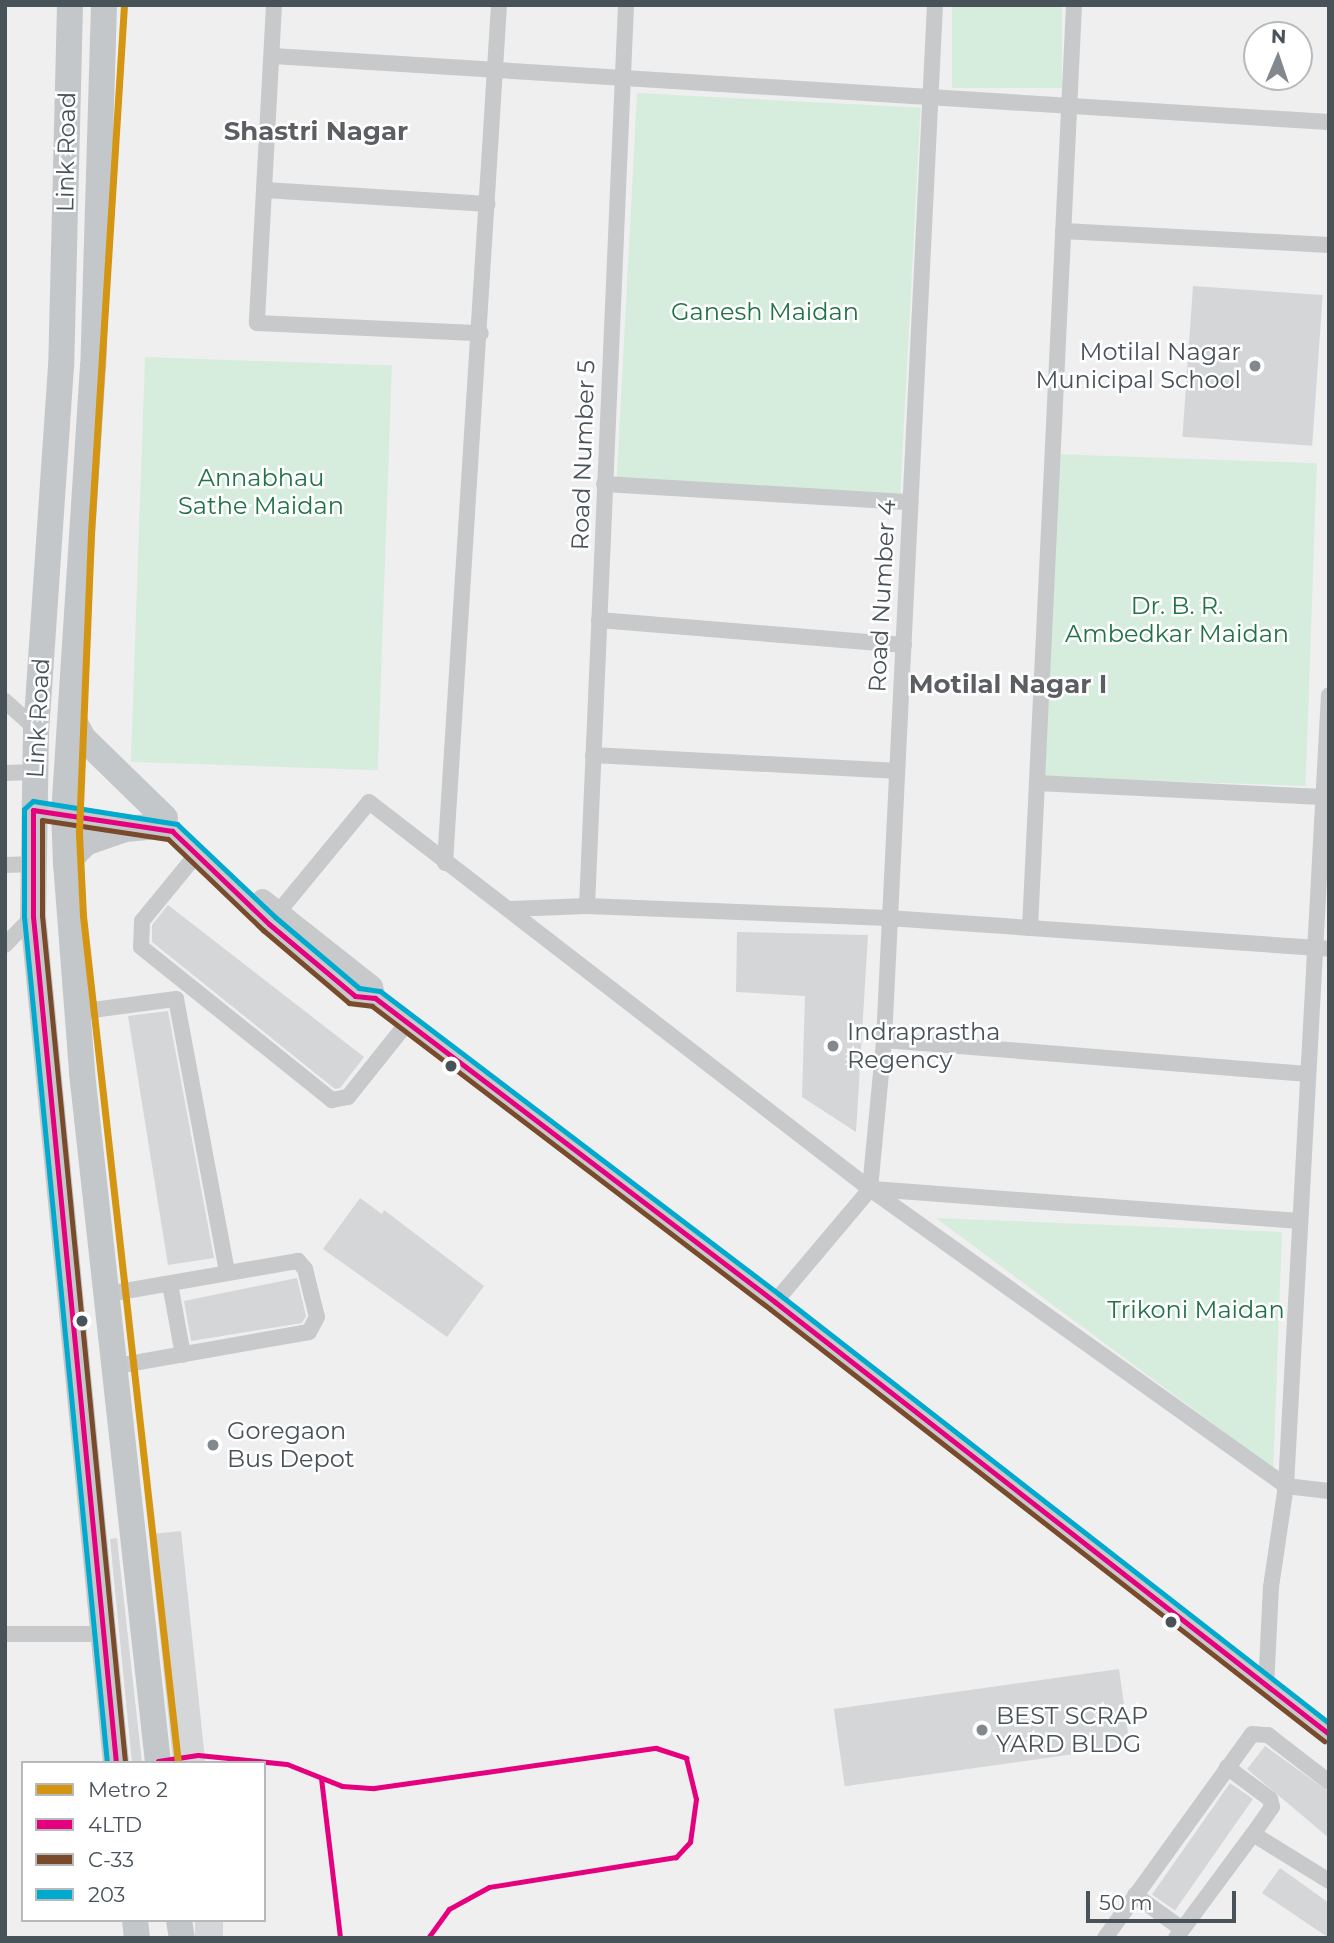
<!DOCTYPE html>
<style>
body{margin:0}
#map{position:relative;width:1334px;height:1943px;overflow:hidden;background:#efefef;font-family:Montserrat,sans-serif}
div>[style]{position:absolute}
.green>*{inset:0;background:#d6ecdd;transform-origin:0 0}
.building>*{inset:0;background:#d5d6d8;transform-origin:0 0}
.minor>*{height:16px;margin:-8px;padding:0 8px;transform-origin:8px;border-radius:8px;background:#c7c9ca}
.tertiary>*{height:21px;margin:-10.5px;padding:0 10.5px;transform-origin:10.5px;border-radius:10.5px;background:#c7c9ca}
.primary>*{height:26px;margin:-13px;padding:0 13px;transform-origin:13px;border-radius:13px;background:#c4c7ca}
.bus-1>*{height:5px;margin:-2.5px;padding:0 2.5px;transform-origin:2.5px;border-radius:2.5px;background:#e5007d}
.bus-2>*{height:5px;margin:-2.5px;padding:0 2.5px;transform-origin:2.5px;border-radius:2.5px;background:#7a4b2a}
.bus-3>*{height:5px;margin:-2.5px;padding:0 2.5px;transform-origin:2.5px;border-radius:2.5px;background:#00a9ce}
.metro-1>*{height:7px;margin:-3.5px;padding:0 3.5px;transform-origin:3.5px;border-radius:3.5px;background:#d49512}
.dots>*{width:19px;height:19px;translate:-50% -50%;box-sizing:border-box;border:4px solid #fff;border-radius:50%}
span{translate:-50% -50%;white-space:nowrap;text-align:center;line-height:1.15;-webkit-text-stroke:5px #fff;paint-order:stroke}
.street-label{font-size:24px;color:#485259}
.park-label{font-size:24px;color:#217247}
.poi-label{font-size:24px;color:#485259}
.right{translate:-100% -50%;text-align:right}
.left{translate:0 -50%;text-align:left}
.neighbourhood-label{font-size:26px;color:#5b5e62;font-weight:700}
.frame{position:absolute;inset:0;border:7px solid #485259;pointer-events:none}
.legend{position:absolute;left:21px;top:1761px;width:245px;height:161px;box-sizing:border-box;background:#fff;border:2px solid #b6babd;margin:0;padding:9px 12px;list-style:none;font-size:21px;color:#485259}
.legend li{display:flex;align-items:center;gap:14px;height:35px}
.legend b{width:35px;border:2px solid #b6babd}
.north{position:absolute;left:1243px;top:21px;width:70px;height:70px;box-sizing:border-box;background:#fff;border:2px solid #b6babd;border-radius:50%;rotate:2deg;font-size:19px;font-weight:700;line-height:28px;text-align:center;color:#485259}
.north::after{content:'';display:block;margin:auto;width:24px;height:32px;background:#82898e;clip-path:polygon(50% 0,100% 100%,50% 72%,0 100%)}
.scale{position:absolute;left:1086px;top:1891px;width:150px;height:32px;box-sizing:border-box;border:4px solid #485259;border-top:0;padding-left:9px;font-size:21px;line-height:24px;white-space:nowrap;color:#485259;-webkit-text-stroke:5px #fff;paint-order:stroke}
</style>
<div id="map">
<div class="green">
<i style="left:952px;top:5px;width:110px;height:83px"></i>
<i style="left:637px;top:93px;width:284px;height:391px;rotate:3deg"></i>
<i style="left:145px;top:357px;width:247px;height:405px;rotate:2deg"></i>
<i style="left:1053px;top:454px;width:264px;height:323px;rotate:2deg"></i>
<i style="clip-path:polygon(936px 1218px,1282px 1232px,1273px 1477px,1251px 1452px)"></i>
</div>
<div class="building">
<i style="left:1193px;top:286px;width:130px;height:151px;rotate:4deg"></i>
<i style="clip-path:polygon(168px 905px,364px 1057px,340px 1088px,335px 1089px,152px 942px,152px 925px)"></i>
<i style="clip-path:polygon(737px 932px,868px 935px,856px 1132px,802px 1097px,805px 996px,736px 992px)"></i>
<i style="clip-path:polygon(168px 1011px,214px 1258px,168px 1265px,128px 1016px)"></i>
<i style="clip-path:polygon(360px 1198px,382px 1214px,384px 1210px,484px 1286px,447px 1337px,323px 1249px)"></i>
<i style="clip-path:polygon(297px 1278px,306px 1316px,302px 1323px,191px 1341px,184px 1301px)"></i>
<i style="left:181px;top:1531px;width:233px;height:32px;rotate:84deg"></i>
<i style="clip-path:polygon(117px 1538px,142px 1763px,132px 1763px,110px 1539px)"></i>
<i style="left:1119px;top:1669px;width:78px;height:288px;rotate:82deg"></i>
<i style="clip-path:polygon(1265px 1746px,1329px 1792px,1329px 1838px,1247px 1769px)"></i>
<i style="left:1230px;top:1783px;width:28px;height:136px;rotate:35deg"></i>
<i style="clip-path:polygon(1280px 1868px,1329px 1903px,1329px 1938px,1262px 1893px)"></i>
<i style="left:195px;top:1920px;width:28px;height:18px"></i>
</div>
<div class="minor">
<i style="left:274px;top:5px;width:318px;rotate:93.1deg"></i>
<i style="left:257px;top:323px;width:224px;rotate:2.6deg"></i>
<i style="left:273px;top:56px;width:1058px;rotate:3.58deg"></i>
<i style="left:265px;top:190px;width:223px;rotate:3.6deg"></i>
<i style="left:1063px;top:231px;width:266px;rotate:3deg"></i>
<i style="left:604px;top:484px;width:307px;rotate:3.4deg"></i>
<i style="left:599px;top:620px;width:306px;rotate:4.7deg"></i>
<i style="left:5px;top:701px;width:42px;rotate:42.1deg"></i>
<i style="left:593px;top:755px;width:302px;rotate:3deg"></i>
<i style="left:5px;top:773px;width:29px;rotate:-2deg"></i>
<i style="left:1037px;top:783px;width:286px;rotate:2.8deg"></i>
<i style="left:196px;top:855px;width:85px;rotate:129.3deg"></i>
<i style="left:142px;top:921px;width:26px;rotate:92deg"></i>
<i style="left:141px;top:947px;width:245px;rotate:38.7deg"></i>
<i style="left:332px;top:1100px;width:16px;rotate:-11deg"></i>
<i style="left:348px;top:1097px;width:95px;rotate:-51.4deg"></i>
<i style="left:445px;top:863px;width:860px;rotate:-86.4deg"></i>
<i style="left:5px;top:865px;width:29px;rotate:-2deg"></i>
<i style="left:587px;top:906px;width:902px;rotate:-87.52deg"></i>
<i style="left:510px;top:909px;width:77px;rotate:-2.2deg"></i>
<i style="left:587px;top:906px;width:301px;rotate:2.3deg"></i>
<i style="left:888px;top:918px;width:442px;rotate:4deg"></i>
<i style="left:271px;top:921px;width:154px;rotate:-50.5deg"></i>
<i style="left:369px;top:802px;width:633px;rotate:37.68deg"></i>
<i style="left:870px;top:1189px;width:511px;rotate:35.52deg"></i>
<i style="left:1286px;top:1486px;width:43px;rotate:6.6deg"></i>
<i style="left:1030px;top:928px;width:924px;rotate:-87.27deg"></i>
<i style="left:5px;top:945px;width:40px;rotate:-46deg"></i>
<i style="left:78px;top:1012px;width:99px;rotate:-7.6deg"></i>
<i style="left:176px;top:999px;width:277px;rotate:79.4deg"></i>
<i style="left:884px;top:1040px;width:425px;rotate:4.6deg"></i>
<i style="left:870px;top:1189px;width:150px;rotate:-84.6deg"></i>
<i style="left:884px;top:1040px;width:1036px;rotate:-87.18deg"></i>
<i style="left:873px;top:1189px;width:428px;rotate:4.3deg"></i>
<i style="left:170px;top:1284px;width:72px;rotate:79.6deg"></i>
<i style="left:108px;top:1294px;width:193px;rotate:-9.9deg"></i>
<i style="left:298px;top:1261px;width:11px;rotate:49deg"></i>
<i style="left:305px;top:1269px;width:49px;rotate:76deg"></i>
<i style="left:317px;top:1317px;width:17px;rotate:118deg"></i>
<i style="left:309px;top:1332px;width:196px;rotate:170deg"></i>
<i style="left:775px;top:1302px;width:148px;rotate:-49.9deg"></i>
<i style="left:5px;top:1634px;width:98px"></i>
<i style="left:1266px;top:1688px;width:101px;rotate:-87.2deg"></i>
<i style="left:1271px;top:1587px;width:102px;rotate:-81.6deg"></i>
<i style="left:1286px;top:1486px;width:792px;rotate:-86.89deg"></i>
<i style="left:1227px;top:1767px;width:54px;rotate:36.7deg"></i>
<i style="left:1270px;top:1799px;width:8px;rotate:76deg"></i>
<i style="left:1272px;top:1807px;width:33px;rotate:125deg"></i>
<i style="left:1135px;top:1895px;width:58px;rotate:35.9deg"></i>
<i style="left:1105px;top:1938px;width:251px;rotate:-54.2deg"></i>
<i style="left:1252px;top:1734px;width:16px;rotate:4deg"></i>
<i style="left:1268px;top:1735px;width:77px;rotate:37.6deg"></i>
<i style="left:1176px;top:1938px;width:129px;rotate:-53.5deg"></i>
<i style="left:1253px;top:1834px;width:89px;rotate:31.7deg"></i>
</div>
<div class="tertiary">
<i style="left:33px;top:810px;width:141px;rotate:8.6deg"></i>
<i style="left:172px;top:831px;width:134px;rotate:43.8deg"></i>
<i style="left:269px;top:924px;width:112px;rotate:39.9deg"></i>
<i style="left:355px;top:996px;width:20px;rotate:6deg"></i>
<i style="left:375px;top:998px;width:502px;rotate:37.23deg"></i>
<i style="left:775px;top:1302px;width:703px;rotate:37.95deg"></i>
<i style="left:262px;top:899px;width:140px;rotate:38.3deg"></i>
<i style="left:372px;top:986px;width:12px;rotate:76deg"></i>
</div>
<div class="primary">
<i style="left:70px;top:5px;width:361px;rotate:91.4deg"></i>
<i style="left:61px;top:366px;width:364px;rotate:93.9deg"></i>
<i style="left:36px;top:729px;width:187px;rotate:90.9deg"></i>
<i style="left:33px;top:916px;width:851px;rotate:84.4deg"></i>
<i style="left:104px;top:5px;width:361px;rotate:91.7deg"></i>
<i style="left:93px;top:366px;width:446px;rotate:93.7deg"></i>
<i style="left:64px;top:811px;width:52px;rotate:87.8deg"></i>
<i style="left:66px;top:863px;width:211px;rotate:85.6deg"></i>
<i style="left:82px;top:1073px;width:694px;rotate:83.71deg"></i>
<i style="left:71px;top:716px;width:26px;rotate:61deg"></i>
<i style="left:84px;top:739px;width:113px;rotate:44.3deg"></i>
<i style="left:66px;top:863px;width:28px;rotate:-46deg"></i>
<i style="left:85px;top:843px;width:42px;rotate:-19.3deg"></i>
<i style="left:125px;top:829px;width:36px;rotate:-5deg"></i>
<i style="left:135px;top:1920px;width:18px;rotate:84deg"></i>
<i style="left:179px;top:1920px;width:18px;rotate:81deg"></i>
</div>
<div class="bus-1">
<i style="left:158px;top:1761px;width:40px;rotate:-8.5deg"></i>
<i style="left:198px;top:1755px;width:89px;rotate:5.8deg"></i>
<i style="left:287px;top:1764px;width:59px;rotate:21.8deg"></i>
<i style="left:342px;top:1786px;width:32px;rotate:4deg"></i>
<i style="left:374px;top:1788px;width:285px;rotate:-8.1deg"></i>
<i style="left:656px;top:1748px;width:32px;rotate:18deg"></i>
<i style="left:686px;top:1758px;width:42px;rotate:76.3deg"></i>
<i style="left:696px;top:1799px;width:43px;rotate:97.9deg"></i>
<i style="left:690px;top:1842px;width:21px;rotate:133deg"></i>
<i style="left:676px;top:1857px;width:189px;rotate:170.9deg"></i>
<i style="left:489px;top:1887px;width:46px;rotate:151.2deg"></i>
<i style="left:449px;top:1909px;width:36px;rotate:126deg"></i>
<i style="left:116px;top:1763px;width:851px;rotate:-95.6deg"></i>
<i style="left:33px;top:916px;width:106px;rotate:-90deg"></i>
<i style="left:33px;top:810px;width:141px;rotate:8.6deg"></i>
<i style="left:172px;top:831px;width:134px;rotate:43.8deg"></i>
<i style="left:269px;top:924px;width:112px;rotate:39.9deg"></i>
<i style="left:355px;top:996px;width:20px;rotate:6deg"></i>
<i style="left:375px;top:998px;width:502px;rotate:37.23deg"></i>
<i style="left:775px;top:1302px;width:703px;rotate:37.95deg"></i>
<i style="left:321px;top:1778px;width:161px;rotate:83.2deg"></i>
</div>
<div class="bus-2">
<i style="left:125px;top:1762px;width:850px;rotate:-95.6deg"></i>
<i style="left:42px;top:916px;width:96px;rotate:-90deg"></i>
<i style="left:42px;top:820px;width:127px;rotate:8.6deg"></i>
<i style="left:168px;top:839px;width:132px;rotate:43.8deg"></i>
<i style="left:263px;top:930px;width:113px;rotate:40.3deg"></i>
<i style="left:349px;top:1003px;width:23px;rotate:7deg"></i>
<i style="left:372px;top:1006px;width:500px;rotate:37.28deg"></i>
<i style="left:770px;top:1309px;width:703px;rotate:37.95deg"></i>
</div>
<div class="bus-3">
<i style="left:107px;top:1763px;width:850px;rotate:-95.6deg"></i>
<i style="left:24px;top:917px;width:108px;rotate:-90deg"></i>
<i style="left:24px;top:809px;width:12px;rotate:-42deg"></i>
<i style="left:33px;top:801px;width:146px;rotate:9.1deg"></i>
<i style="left:177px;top:824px;width:135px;rotate:43.5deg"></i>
<i style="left:275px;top:917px;width:110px;rotate:40.2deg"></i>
<i style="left:359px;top:988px;width:21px;rotate:8deg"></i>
<i style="left:380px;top:991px;width:502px;rotate:37.23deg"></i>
<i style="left:780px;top:1295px;width:696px;rotate:37.94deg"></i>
</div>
<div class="metro-1">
<i style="left:124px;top:5px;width:529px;rotate:93.58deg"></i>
<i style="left:91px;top:533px;width:301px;rotate:92.3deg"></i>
<i style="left:79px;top:834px;width:82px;rotate:87.2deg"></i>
<i style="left:83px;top:916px;width:852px;rotate:83.6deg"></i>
</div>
<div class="dots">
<i style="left:1255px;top:366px;background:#82898e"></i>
<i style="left:833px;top:1046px;background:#82898e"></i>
<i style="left:451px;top:1066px;background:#485259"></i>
<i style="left:82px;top:1321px;background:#485259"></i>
<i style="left:213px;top:1445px;background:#82898e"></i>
<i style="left:1171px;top:1622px;background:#485259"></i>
<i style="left:982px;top:1730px;background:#82898e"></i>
</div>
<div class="street-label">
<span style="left:66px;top:152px;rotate:-89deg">Link Road</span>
<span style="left:583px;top:455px;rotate:-88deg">Road Number 5</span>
<span style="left:882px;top:596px;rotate:-87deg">Road Number 4</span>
<span style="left:38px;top:718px;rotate:-87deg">Link Road</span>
</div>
<div class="park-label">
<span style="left:765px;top:312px">Ganesh Maidan</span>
<span style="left:261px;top:492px">Annabhau<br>Sathe Maidan</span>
<span style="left:1177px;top:620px">Dr. B. R.<br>Ambedkar Maidan</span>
<span style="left:1196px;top:1310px">Trikoni Maidan</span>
</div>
<div class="poi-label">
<span class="right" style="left:1241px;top:366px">Motilal Nagar<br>Municipal School</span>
<span class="left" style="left:847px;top:1046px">Indraprastha<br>Regency</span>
<span class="left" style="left:227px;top:1445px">Goregaon<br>Bus Depot</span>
<span class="left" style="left:996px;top:1730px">BEST SCRAP<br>YARD BLDG</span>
</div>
<div class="neighbourhood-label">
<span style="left:316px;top:132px">Shastri Nagar</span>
<span style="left:1008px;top:685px">Motilal Nagar I</span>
</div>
<div class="frame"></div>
<ul class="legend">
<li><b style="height:9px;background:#d49512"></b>Metro 2</li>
<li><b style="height:9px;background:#e5007d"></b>4LTD</li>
<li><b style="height:9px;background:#7a4b2a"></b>C-33</li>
<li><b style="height:9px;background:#00a9ce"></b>203</li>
</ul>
<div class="north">N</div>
<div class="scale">50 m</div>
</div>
